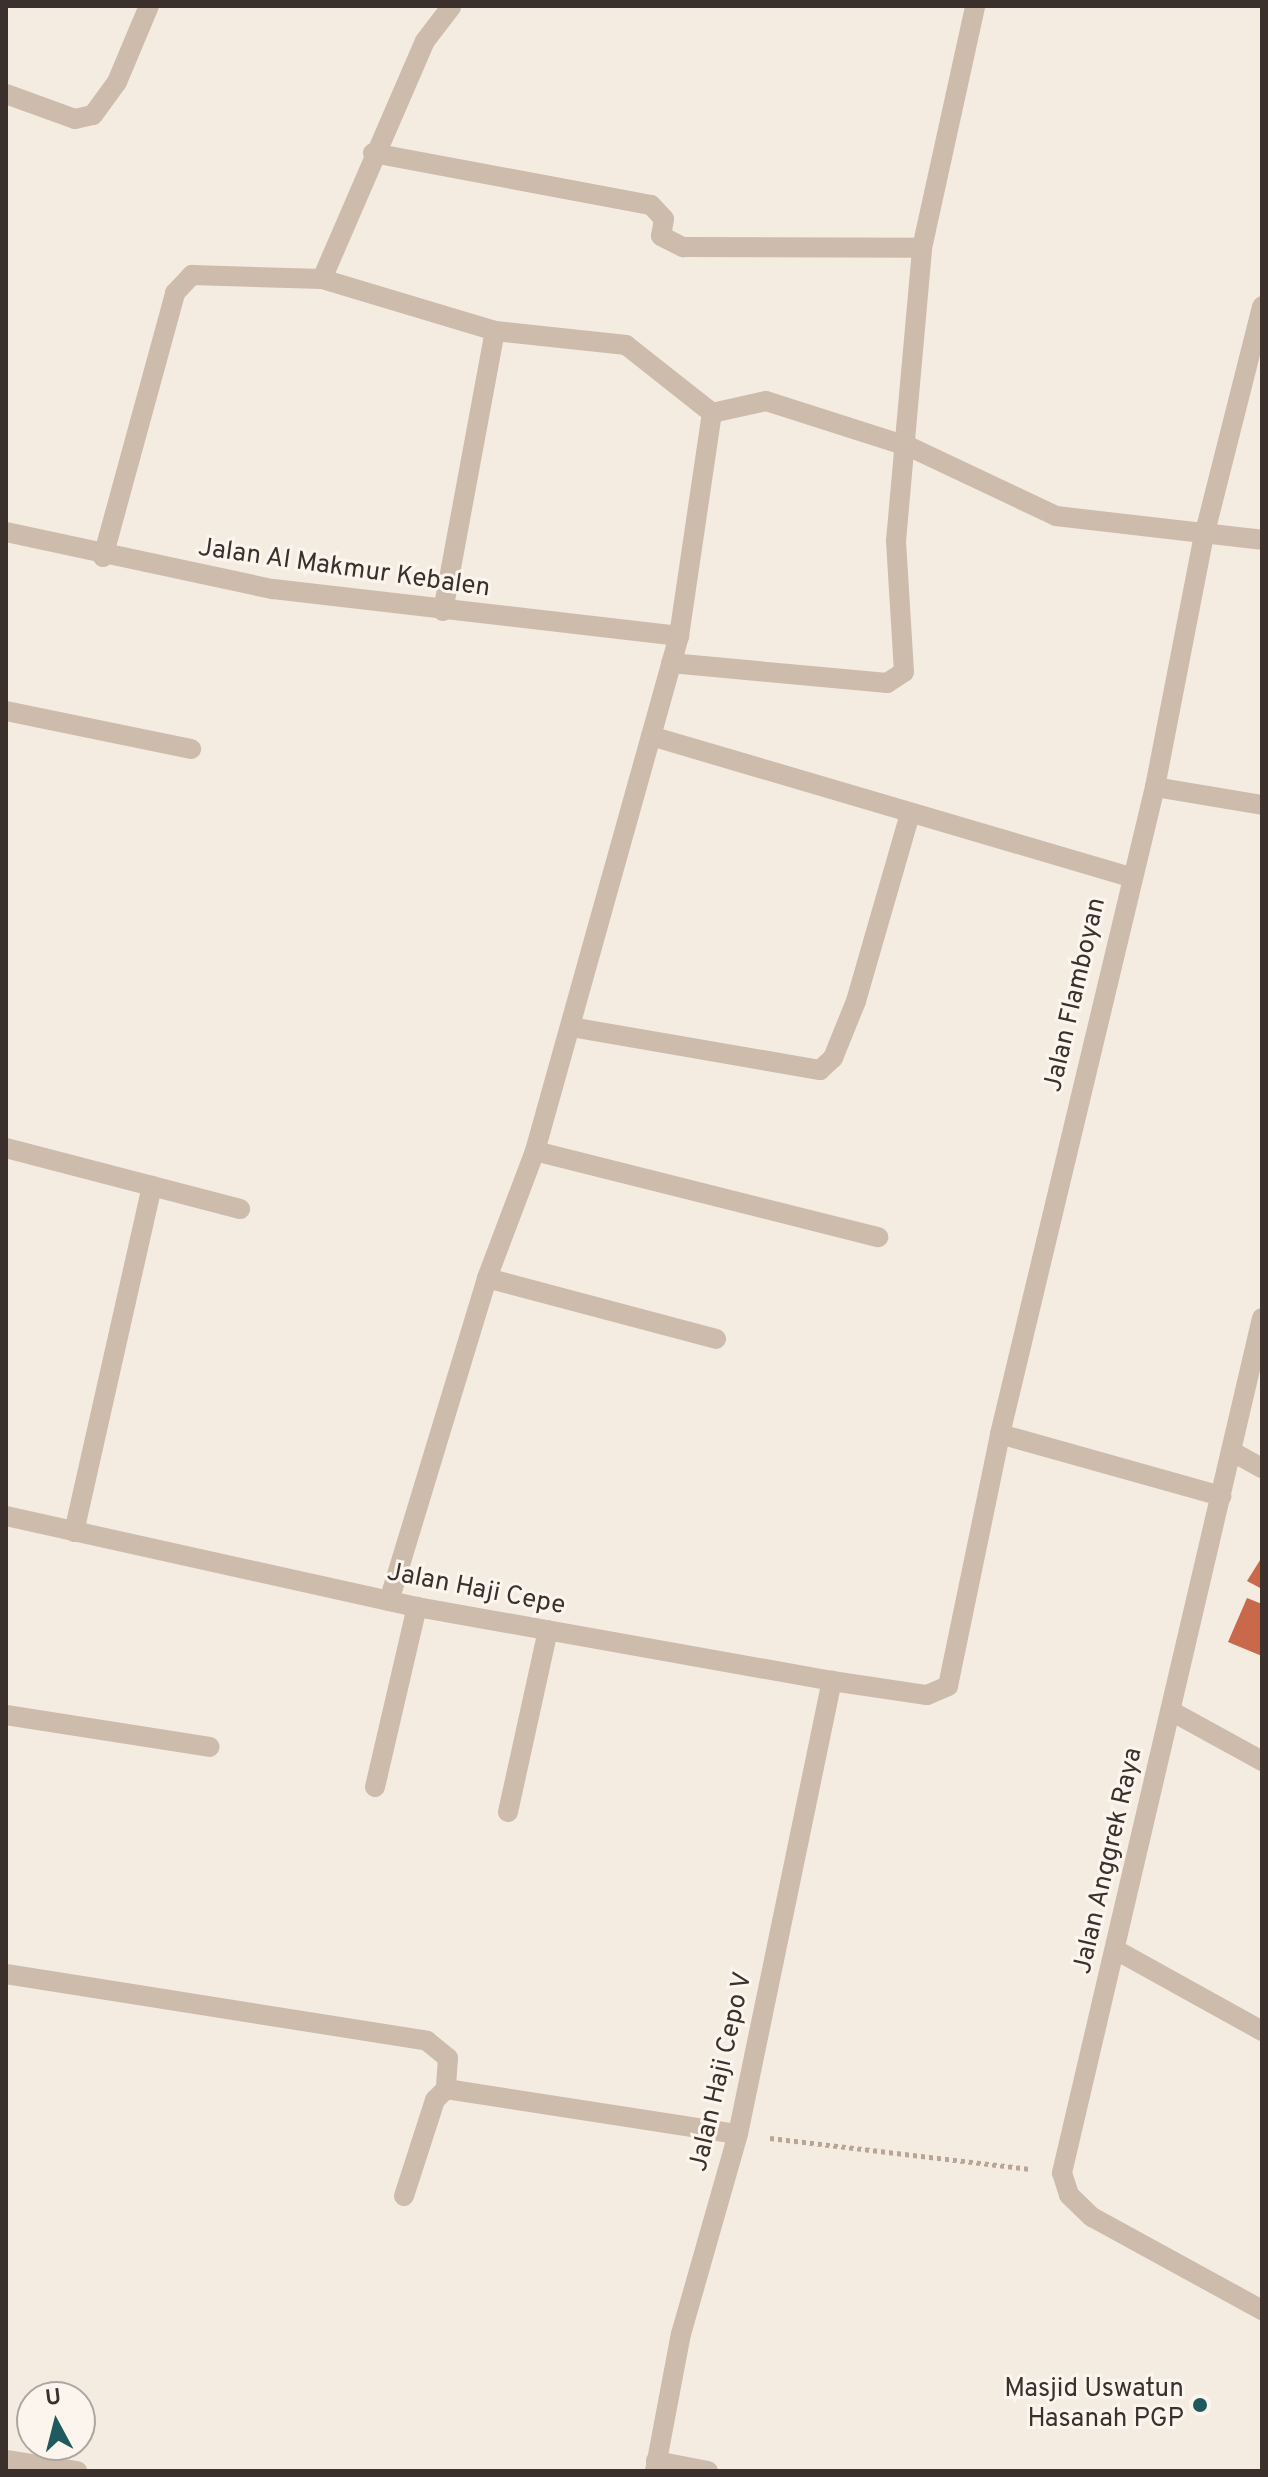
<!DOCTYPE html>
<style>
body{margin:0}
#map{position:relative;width:1268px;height:2477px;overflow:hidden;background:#f4ebe1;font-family:Overpass,sans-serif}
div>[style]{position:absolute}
.building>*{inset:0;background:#c8694b}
.path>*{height:5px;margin-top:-2.5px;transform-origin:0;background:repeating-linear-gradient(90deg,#b9a596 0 4px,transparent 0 8px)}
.service>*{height:20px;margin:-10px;padding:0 10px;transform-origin:10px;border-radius:10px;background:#cdbbac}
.minor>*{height:20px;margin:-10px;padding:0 10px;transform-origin:10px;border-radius:10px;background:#cdbbac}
.dots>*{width:22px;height:22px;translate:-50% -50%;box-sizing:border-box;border:4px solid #fbf5ee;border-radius:50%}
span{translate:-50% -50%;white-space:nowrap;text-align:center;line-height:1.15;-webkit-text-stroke:6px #fbf5ee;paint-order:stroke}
.street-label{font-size:26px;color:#3b302b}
.poi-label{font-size:26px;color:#3b302b}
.right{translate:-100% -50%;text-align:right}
.frame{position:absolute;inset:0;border:8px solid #3b302b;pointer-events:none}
.north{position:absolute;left:16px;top:2381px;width:80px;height:80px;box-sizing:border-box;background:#fbf5ee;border:2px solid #aea6a0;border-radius:50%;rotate:353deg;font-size:22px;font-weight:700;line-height:32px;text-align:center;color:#3b302b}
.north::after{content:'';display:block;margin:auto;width:28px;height:36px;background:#1f5a5e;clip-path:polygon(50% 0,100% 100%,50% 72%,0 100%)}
</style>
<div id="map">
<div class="building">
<i style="clip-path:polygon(1262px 1557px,1262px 1589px,1247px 1581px)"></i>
<i style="clip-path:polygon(1247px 1598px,1262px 1604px,1262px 1656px,1228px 1642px)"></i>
</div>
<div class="path">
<i style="left:770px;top:2138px;width:263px;rotate:6.8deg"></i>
</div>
<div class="service">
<i style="left:375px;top:1787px;width:185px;rotate:-76.9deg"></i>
<i style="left:508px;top:1812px;width:186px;rotate:-77.6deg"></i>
</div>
<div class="minor">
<i style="left:6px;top:94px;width:73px;rotate:19.9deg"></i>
<i style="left:75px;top:119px;width:18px;rotate:-13deg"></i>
<i style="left:93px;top:115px;width:41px;rotate:-54deg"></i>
<i style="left:117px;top:82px;width:82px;rotate:-67.2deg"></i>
<i style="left:373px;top:153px;width:283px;rotate:10.6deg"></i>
<i style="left:651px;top:205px;width:19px;rotate:47deg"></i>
<i style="left:664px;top:219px;width:17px;rotate:100deg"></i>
<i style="left:661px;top:236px;width:25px;rotate:27deg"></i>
<i style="left:683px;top:247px;width:239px;rotate:0.2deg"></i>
<i style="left:322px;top:279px;width:259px;rotate:-66.6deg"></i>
<i style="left:425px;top:41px;width:43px;rotate:-52.6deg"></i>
<i style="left:6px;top:532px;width:273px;rotate:12.1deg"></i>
<i style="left:273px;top:589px;width:409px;rotate:6.6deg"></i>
<i style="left:103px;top:557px;width:274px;rotate:-74.7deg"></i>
<i style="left:175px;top:293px;width:25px;rotate:-47deg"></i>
<i style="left:192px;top:275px;width:130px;rotate:1.8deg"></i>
<i style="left:322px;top:279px;width:181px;rotate:16.7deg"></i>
<i style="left:495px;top:331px;width:132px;rotate:6.1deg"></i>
<i style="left:626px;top:345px;width:110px;rotate:38.3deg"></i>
<i style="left:443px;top:611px;width:285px;rotate:-79.5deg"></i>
<i style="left:671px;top:663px;width:217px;rotate:5.3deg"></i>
<i style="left:887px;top:683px;width:20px;rotate:-33deg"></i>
<i style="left:904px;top:672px;width:131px;rotate:-93.5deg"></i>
<i style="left:896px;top:541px;width:294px;rotate:-84.9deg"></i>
<i style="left:922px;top:248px;width:248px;rotate:-77.6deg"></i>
<i style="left:6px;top:711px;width:189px;rotate:11.6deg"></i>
<i style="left:651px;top:736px;width:499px;rotate:16.4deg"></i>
<i style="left:1155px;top:787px;width:109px;rotate:9.5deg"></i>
<i style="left:571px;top:1027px;width:253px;rotate:9.8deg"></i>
<i style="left:820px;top:1070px;width:18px;rotate:-43deg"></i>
<i style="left:833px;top:1058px;width:61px;rotate:-68deg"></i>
<i style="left:856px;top:1001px;width:195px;rotate:-73.9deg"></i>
<i style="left:6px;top:1148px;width:242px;rotate:14.6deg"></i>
<i style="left:535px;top:1151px;width:354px;rotate:14.1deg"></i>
<i style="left:487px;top:1278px;width:237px;rotate:14.9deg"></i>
<i style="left:1262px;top:1318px;width:878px;rotate:103.17deg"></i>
<i style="left:1062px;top:2173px;width:23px;rotate:72deg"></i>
<i style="left:1069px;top:2195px;width:32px;rotate:44deg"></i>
<i style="left:1092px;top:2217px;width:194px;rotate:28.7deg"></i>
<i style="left:1000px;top:1434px;width:230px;rotate:15.7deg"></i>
<i style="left:1231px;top:1451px;width:35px;rotate:29deg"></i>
<i style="left:6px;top:1516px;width:421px;rotate:12.5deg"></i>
<i style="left:417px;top:1607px;width:422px;rotate:10.1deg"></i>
<i style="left:832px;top:1681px;width:96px;rotate:8.4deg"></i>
<i style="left:927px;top:1695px;width:23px;rotate:-23deg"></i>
<i style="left:948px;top:1686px;width:257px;rotate:-78.3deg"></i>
<i style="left:1000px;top:1434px;width:665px;rotate:-76.53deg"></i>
<i style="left:1155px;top:787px;width:256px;rotate:-79deg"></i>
<i style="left:1204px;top:536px;width:237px;rotate:-75.8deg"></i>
<i style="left:74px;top:1532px;width:355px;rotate:-77.3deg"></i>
<i style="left:389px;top:1601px;width:338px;rotate:-73.1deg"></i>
<i style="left:487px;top:1278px;width:136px;rotate:-69.3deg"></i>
<i style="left:535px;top:1151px;width:535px;rotate:-74.38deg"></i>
<i style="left:679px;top:636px;width:225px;rotate:-81.6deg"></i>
<i style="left:712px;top:413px;width:55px;rotate:-12.5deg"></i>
<i style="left:766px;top:401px;width:151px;rotate:17.7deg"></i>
<i style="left:910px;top:447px;width:161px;rotate:25.3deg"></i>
<i style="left:1056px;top:516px;width:207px;rotate:6.6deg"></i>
<i style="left:1171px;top:1711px;width:104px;rotate:28.8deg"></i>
<i style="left:6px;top:1715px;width:206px;rotate:8.9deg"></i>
<i style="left:1116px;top:1950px;width:167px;rotate:29deg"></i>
<i style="left:6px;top:1974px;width:426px;rotate:9deg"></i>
<i style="left:427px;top:2041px;width:27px;rotate:39deg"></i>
<i style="left:448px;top:2058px;width:31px;rotate:94deg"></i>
<i style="left:446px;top:2089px;width:295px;rotate:8.8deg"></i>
<i style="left:404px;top:2196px;width:101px;rotate:-72.1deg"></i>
<i style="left:435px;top:2100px;width:16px;rotate:-45deg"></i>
<i style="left:6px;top:2460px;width:72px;rotate:8.8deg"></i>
<i style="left:656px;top:2461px;width:53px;rotate:10.9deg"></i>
<i style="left:655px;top:2471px;width:139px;rotate:-79.3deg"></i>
<i style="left:681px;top:2334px;width:208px;rotate:-74.1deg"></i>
<i style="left:738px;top:2134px;width:463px;rotate:-78.3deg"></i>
</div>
<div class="dots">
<i style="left:1200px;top:2405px;background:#1f5a5e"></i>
</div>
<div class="street-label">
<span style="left:344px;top:569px;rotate:8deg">Jalan Al Makmur Kebalen</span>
<span style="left:1076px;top:995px;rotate:-77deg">Jalan Flamboyan</span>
<span style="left:476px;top:1590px;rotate:11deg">Jalan Haji Cepe</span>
<span style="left:1109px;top:1861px;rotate:-77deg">Jalan Anggrek Raya</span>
<span style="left:722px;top:2072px;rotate:-77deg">Jalan Haji Cepo V</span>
</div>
<div class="poi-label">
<span class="right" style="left:1184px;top:2405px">Masjid Uswatun<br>Hasanah PGP</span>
</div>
<div class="frame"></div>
<div class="north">U</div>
</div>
